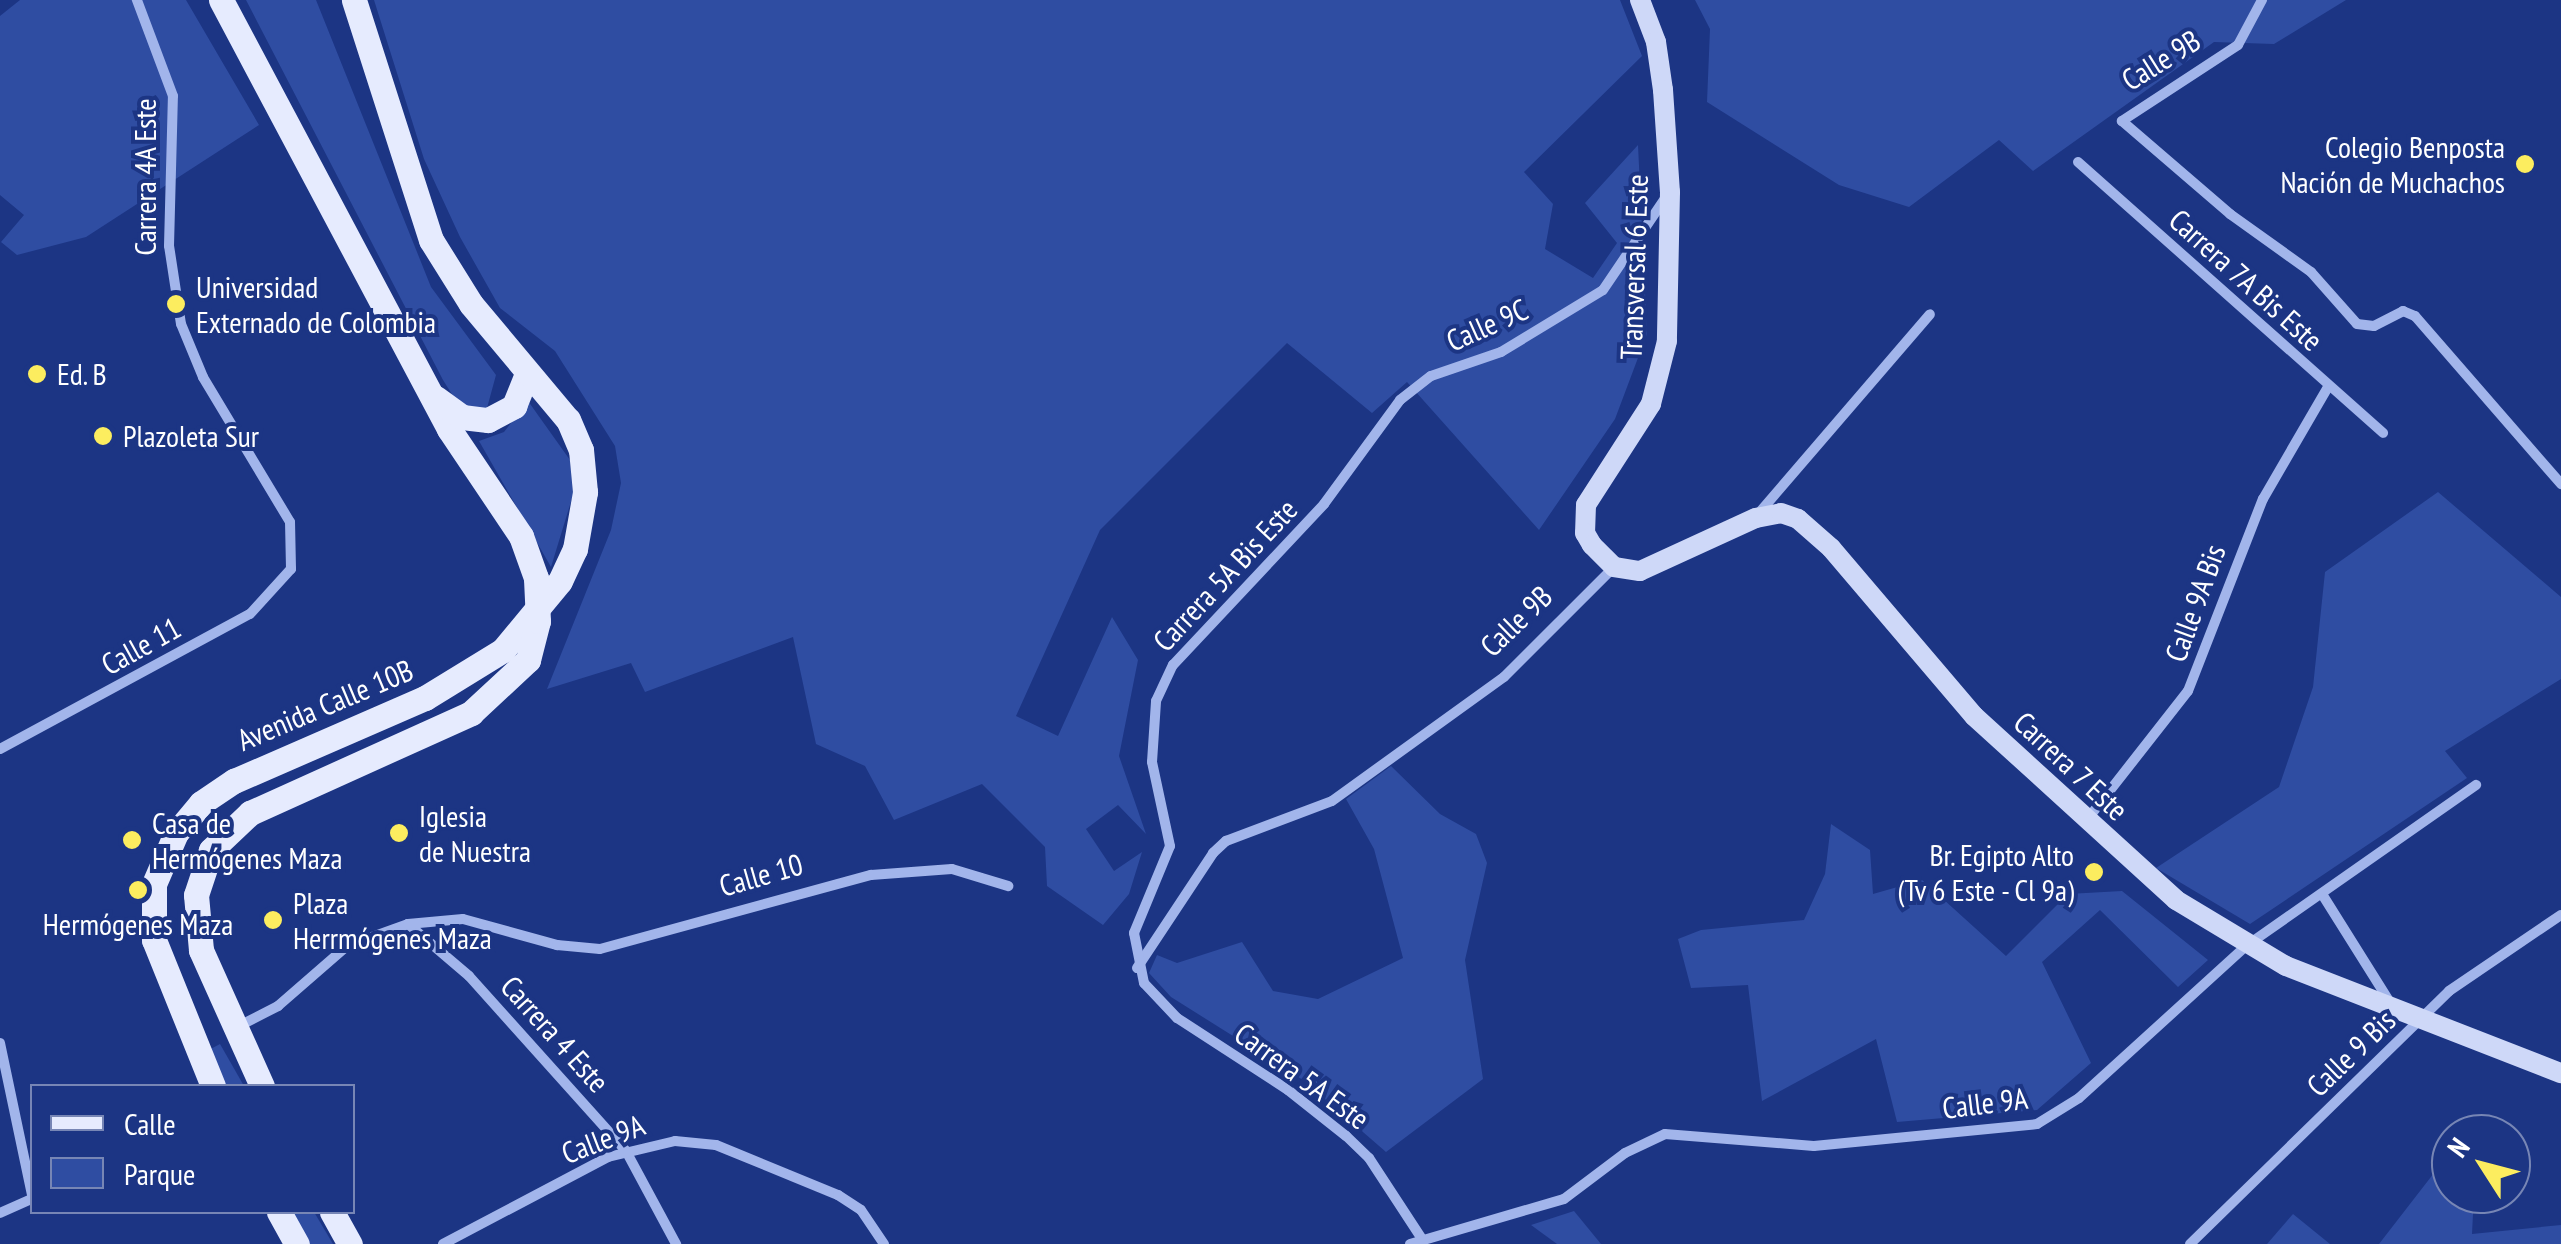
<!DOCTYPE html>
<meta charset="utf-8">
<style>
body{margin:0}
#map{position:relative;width:2561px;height:1244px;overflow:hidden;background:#1c3584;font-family:"PT Sans Narrow",sans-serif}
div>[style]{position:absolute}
.green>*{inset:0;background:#2f4da2}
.street>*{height:10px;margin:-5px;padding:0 5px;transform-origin:5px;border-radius:5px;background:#a2b5eb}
.secondary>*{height:20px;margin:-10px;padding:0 10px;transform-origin:10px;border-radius:10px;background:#ced8f8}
.primary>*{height:25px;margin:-12.5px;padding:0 12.5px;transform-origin:12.5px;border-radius:12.5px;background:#e6ebfe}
.primary-bridge>*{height:25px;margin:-12.5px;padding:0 12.5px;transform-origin:12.5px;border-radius:12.5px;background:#e6ebfe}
.dots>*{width:28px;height:28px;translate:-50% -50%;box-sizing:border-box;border:5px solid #1c3584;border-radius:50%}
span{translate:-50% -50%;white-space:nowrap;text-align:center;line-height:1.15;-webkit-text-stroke:8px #1c3584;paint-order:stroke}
.street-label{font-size:30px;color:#fff}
.poi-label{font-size:30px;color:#fff}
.right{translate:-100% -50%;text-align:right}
.left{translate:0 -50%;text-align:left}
.legend{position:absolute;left:30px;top:1084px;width:325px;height:130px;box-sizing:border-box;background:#1c3584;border:2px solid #7786b5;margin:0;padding:12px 18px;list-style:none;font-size:30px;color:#fff}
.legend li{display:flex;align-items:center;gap:20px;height:50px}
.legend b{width:50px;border:2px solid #7786b5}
.north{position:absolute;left:2431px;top:1114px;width:100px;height:100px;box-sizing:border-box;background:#1c3584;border:2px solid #7786b5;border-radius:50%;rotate:306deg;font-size:28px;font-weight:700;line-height:40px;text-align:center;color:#fff}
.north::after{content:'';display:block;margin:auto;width:35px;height:45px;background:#fced5f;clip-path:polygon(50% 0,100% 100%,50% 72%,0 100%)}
</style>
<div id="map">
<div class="green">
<i style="clip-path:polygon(20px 0,186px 0,259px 125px,86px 237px,17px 255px,1px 242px,24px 215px,0 195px,0 16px)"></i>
<i style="clip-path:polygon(246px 0,316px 0,431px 287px,496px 375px,487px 408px,474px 412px,458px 404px,443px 380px)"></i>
<i style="clip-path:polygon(374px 0,1620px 0,1642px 56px,1524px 172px,1553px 204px,1545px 249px,1593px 278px,1617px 243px,1585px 203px,1638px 145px,1647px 334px,1615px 419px,1539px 530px,1407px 382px,1372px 413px,1287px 343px,1100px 530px,1016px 716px,1058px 736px,1112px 617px,1138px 660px,1119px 756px,1146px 834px,1118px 805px,1086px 829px,1114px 871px,1142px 852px,1129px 894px,1103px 925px,1047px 886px,1045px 847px,982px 784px,894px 820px,865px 766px,816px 744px,793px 637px,645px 692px,631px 663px,547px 689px,611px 530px,621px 483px,615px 446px,555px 351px,500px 308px,460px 237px,424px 159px)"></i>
<i style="clip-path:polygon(1695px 0,2346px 0,2274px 44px,2214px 42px,2033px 171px,1999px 140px,1909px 207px,1839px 185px,1707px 102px,1710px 29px)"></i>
<i style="clip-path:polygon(528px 401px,570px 460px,573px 495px,551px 567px,479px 441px,504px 432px)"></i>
<i style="clip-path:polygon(2438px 492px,2561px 597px,2561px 679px,2445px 751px,2467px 778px,2250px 924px,2156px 868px,2279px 787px,2313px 687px,2325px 572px)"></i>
<i style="clip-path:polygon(1391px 766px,1440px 814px,1476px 834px,1487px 863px,1465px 960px,1483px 1079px,1386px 1152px,1303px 1080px,1171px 997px,1149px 973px,1157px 955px,1177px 963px,1242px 942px,1273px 991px,1318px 999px,1403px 958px,1374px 849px,1346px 799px)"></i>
<i style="clip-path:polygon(1831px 824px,1870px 850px,1873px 894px,1922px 880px,2006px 956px,2068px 894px,2122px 891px,2208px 960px,2178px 987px,2100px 910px,2042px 962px,2091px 1063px,2037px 1110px,1897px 1122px,1876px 1039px,1762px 1101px,1748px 985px,1691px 988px,1678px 939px,1701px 930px,1804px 920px,1825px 874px)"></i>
<i style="clip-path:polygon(220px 1044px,244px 1086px,222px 1086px,203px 1053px)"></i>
<i style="clip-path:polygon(2451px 1151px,2451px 1194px,2474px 1194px,2472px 1234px,2561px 1225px,2561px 1244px,2379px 1244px)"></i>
<i style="clip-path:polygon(1574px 1211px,1601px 1244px,1557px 1244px,1531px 1225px)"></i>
<i style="clip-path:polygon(292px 1212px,314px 1212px,333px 1244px,310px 1244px)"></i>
<i style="clip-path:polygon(2293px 1214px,2330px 1244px,2267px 1244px)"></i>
</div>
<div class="street">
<i style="left:2262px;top:0;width:51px;rotate:118.1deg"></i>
<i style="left:2238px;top:45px;width:139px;rotate:146.8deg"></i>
<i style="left:2122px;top:121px;width:143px;rotate:40.7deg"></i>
<i style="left:2230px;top:214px;width:100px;rotate:35.6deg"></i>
<i style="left:2311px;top:272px;width:69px;rotate:48.5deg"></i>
<i style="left:2357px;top:324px;width:17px;rotate:7deg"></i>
<i style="left:2374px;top:326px;width:33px;rotate:-27deg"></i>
<i style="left:2403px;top:311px;width:13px;rotate:23deg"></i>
<i style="left:2415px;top:316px;width:223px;rotate:49deg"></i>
<i style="left:2078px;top:162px;width:408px;rotate:41.6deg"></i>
<i style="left:1759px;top:513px;width:262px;rotate:-49.3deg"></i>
<i style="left:0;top:749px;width:284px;rotate:-28.4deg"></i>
<i style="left:250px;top:614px;width:61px;rotate:-47.7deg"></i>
<i style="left:291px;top:569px;width:47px;rotate:-91.2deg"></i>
<i style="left:290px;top:522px;width:169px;rotate:-121deg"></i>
<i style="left:203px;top:377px;width:57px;rotate:-112.5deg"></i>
<i style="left:181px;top:324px;width:79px;rotate:-98.7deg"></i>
<i style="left:169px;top:246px;width:150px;rotate:-88.5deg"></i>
<i style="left:173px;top:96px;width:103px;rotate:-110.6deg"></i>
<i style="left:2086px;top:821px;width:165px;rotate:-51.9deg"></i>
<i style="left:2188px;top:691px;width:206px;rotate:-68.7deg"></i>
<i style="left:2263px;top:499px;width:129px;rotate:-59.9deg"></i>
<i style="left:2322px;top:894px;width:130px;rotate:57.9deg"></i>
<i style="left:408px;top:924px;width:80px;rotate:40.4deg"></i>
<i style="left:469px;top:976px;width:235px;rotate:48.1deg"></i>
<i style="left:626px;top:1151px;width:106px;rotate:61.7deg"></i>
<i style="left:1137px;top:968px;width:138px;rotate:-56.5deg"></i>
<i style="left:1213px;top:853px;width:18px;rotate:-43deg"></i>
<i style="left:1226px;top:841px;width:113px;rotate:-20.7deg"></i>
<i style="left:1332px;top:801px;width:212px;rotate:-35.8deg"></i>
<i style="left:1504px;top:677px;width:156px;rotate:-45deg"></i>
<i style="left:239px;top:1026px;width:44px;rotate:-27.1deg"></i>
<i style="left:278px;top:1006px;width:91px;rotate:-41deg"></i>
<i style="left:347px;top:946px;width:65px;rotate:-19.8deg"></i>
<i style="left:408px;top:924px;width:55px;rotate:-5.2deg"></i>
<i style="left:463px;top:919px;width:98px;rotate:15.5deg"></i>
<i style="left:557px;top:945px;width:43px;rotate:5.3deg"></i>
<i style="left:600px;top:949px;width:281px;rotate:-15.3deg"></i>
<i style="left:871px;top:875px;width:81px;rotate:-4.2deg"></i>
<i style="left:952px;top:869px;width:59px;rotate:16.9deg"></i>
<i style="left:0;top:1043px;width:155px;rotate:78.1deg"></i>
<i style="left:0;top:1213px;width:35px;rotate:-24deg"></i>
<i style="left:1422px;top:1239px;width:97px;rotate:-123.2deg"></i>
<i style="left:1369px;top:1158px;width:32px;rotate:-136deg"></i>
<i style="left:1346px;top:1136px;width:74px;rotate:-141.6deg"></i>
<i style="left:1288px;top:1090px;width:132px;rotate:-147deg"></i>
<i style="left:1177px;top:1018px;width:48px;rotate:-133.3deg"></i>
<i style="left:1144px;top:983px;width:51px;rotate:-101.3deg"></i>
<i style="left:1134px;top:933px;width:94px;rotate:-67.5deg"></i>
<i style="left:1170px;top:846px;width:86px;rotate:-102.1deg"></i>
<i style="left:1152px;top:762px;width:61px;rotate:-86.2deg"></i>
<i style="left:1156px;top:701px;width:40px;rotate:-65deg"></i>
<i style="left:1173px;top:665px;width:221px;rotate:-46.8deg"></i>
<i style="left:1324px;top:504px;width:129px;rotate:-53.8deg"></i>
<i style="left:1400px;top:400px;width:39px;rotate:-38deg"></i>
<i style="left:1431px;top:376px;width:74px;rotate:-18.9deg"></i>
<i style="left:1501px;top:352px;width:119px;rotate:-31.3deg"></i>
<i style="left:1603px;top:290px;width:112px;rotate:-55.9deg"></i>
<i style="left:443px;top:1244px;width:187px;rotate:-27.8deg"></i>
<i style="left:608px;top:1157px;width:69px;rotate:-13.4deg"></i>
<i style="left:675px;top:1141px;width:41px;rotate:5.6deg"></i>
<i style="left:716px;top:1145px;width:132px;rotate:22.3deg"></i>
<i style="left:838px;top:1195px;width:27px;rotate:33deg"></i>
<i style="left:861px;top:1210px;width:41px;rotate:55.9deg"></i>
<i style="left:1410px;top:1244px;width:160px;rotate:-16.3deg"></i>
<i style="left:1564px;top:1199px;width:76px;rotate:-37deg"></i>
<i style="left:1625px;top:1153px;width:44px;rotate:-25.4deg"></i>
<i style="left:1665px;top:1134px;width:149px;rotate:4.6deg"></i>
<i style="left:1814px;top:1146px;width:224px;rotate:-5.6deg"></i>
<i style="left:2037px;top:1124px;width:49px;rotate:-31.8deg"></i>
<i style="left:2079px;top:1098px;width:226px;rotate:-42.3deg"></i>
<i style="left:2246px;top:946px;width:281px;rotate:-35deg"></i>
<i style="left:2190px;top:1244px;width:362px;rotate:-44.3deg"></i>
<i style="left:2449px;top:991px;width:135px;rotate:-34.2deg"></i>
</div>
<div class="secondary">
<i style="left:1640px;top:0;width:45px;rotate:69.1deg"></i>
<i style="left:1656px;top:42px;width:49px;rotate:81.7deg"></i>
<i style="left:1663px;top:90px;width:102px;rotate:86.1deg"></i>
<i style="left:1670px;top:192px;width:149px;rotate:91.2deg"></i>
<i style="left:1667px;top:341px;width:65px;rotate:104.3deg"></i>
<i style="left:1651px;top:404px;width:120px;rotate:122.8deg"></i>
<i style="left:1586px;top:505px;width:28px;rotate:92deg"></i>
<i style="left:1585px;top:533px;width:14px;rotate:60deg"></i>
<i style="left:1592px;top:545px;width:31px;rotate:45deg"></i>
<i style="left:1614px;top:567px;width:26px;rotate:9deg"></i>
<i style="left:1640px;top:571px;width:128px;rotate:-24.6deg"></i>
<i style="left:1756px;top:518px;width:25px;rotate:-11deg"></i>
<i style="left:1781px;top:513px;width:18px;rotate:19deg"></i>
<i style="left:1798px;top:519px;width:44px;rotate:41.3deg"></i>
<i style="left:1831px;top:548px;width:221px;rotate:49.6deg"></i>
<i style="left:1974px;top:716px;width:273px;rotate:42.3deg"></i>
<i style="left:2176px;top:900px;width:128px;rotate:31deg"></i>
<i style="left:2286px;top:966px;width:295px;rotate:21.3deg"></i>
</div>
<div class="primary">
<i style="left:221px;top:0;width:486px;rotate:62deg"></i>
<i style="left:449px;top:429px;width:129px;rotate:56.1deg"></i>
<i style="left:521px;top:536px;width:45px;rotate:70.3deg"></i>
<i style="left:436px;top:398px;width:32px;rotate:36deg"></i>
<i style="left:462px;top:417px;width:26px;rotate:7deg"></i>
<i style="left:488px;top:420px;width:30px;rotate:-28deg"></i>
<i style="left:514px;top:406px;width:35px;rotate:-68deg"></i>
<i style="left:213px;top:1086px;width:157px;rotate:-112deg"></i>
<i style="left:154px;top:940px;width:56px;rotate:-90deg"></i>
<i style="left:154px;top:884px;width:56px;rotate:-66.7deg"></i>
<i style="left:176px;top:833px;width:39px;rotate:-50deg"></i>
<i style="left:201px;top:803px;width:40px;rotate:-34deg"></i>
<i style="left:234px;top:781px;width:208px;rotate:-23.5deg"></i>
<i style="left:425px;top:698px;width:92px;rotate:-31.6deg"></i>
<i style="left:503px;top:650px;width:89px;rotate:-50.4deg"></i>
<i style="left:560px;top:581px;width:35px;rotate:-65deg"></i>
<i style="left:575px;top:549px;width:58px;rotate:-80deg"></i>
<i style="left:585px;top:492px;width:42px;rotate:-95.4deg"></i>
<i style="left:581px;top:450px;width:33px;rotate:-113deg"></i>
<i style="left:568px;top:420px;width:151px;rotate:-129.9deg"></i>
<i style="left:471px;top:304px;width:75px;rotate:-122deg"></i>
<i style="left:431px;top:240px;width:252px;rotate:-107.8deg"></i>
<i style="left:262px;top:1086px;width:149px;rotate:-114.2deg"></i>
<i style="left:201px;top:950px;width:55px;rotate:-95.2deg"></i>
<i style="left:196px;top:895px;width:47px;rotate:-71.6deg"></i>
<i style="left:211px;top:850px;width:54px;rotate:-43.5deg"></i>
<i style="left:250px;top:813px;width:243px;rotate:-24.3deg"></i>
<i style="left:471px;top:713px;width:78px;rotate:-42.9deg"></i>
<i style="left:279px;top:1212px;width:37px;rotate:61deg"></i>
<i style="left:332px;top:1212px;width:37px;rotate:61deg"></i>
</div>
<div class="primary-bridge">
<i style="left:528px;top:660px;width:40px;rotate:-75.6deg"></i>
<i style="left:538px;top:621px;width:43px;rotate:-92.7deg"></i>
</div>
<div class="dots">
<i style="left:2525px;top:164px;background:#fced5f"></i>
<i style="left:176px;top:304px;background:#fced5f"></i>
<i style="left:37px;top:374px;background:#fced5f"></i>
<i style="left:103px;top:436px;background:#fced5f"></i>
<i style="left:399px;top:833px;background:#fced5f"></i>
<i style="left:132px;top:840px;background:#fced5f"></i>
<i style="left:2094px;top:872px;background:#fced5f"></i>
<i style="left:138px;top:890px;background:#fced5f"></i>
<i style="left:273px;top:920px;background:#fced5f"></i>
</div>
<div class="street-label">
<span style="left:2161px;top:60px;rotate:-32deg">Calle 9B</span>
<span style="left:145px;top:177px;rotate:-90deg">Carrera 4A Este</span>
<span style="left:1634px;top:267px;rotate:-88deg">Transversal 6 Este</span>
<span style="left:2246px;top:280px;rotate:42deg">Carrera 7A Bis Este</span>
<span style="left:1487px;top:325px;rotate:-24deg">Calle 9C</span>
<span style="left:1225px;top:575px;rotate:-47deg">Carrera 5A Bis Este</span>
<span style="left:2195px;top:603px;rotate:-70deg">Calle 9A Bis</span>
<span style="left:1516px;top:621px;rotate:-44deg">Calle 9B</span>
<span style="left:141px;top:646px;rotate:-29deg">Calle 11</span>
<span style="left:325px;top:705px;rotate:-23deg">Avenida Calle 10B</span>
<span style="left:2071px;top:766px;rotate:43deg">Carrera 7 Este</span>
<span style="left:761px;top:875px;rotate:-16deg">Calle 10</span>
<span style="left:555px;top:1034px;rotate:48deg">Carrera 4 Este</span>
<span style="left:2351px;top:1053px;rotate:-44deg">Calle 9 Bis</span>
<span style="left:1302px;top:1076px;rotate:36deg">Carrera 5A Este</span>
<span style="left:1985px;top:1103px;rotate:-7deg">Calle 9A</span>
<span style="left:603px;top:1139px;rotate:-21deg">Calle 9A</span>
</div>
<div class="poi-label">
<span class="right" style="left:2505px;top:164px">Colegio Benposta<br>Nación de Muchachos</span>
<span class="left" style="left:196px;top:304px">Universidad<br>Externado de Colombia</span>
<span class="left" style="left:57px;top:374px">Ed. B</span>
<span class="left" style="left:123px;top:436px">Plazoleta Sur</span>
<span class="left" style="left:419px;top:833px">Iglesia<br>de Nuestra</span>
<span class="left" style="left:152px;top:840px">Casa de<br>Hermógenes Maza</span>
<span class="right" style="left:2074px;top:872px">Br. Egipto Alto<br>(Tv 6 Este - Cl 9a)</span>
<span class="left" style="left:293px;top:920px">Plaza<br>Herrmógenes Maza</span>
<span style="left:138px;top:924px">Hermógenes Maza</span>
</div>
<ul class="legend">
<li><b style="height:12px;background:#e6ebfe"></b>Calle</li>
<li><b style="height:28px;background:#2f4da2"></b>Parque</li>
</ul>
<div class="north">N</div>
</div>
